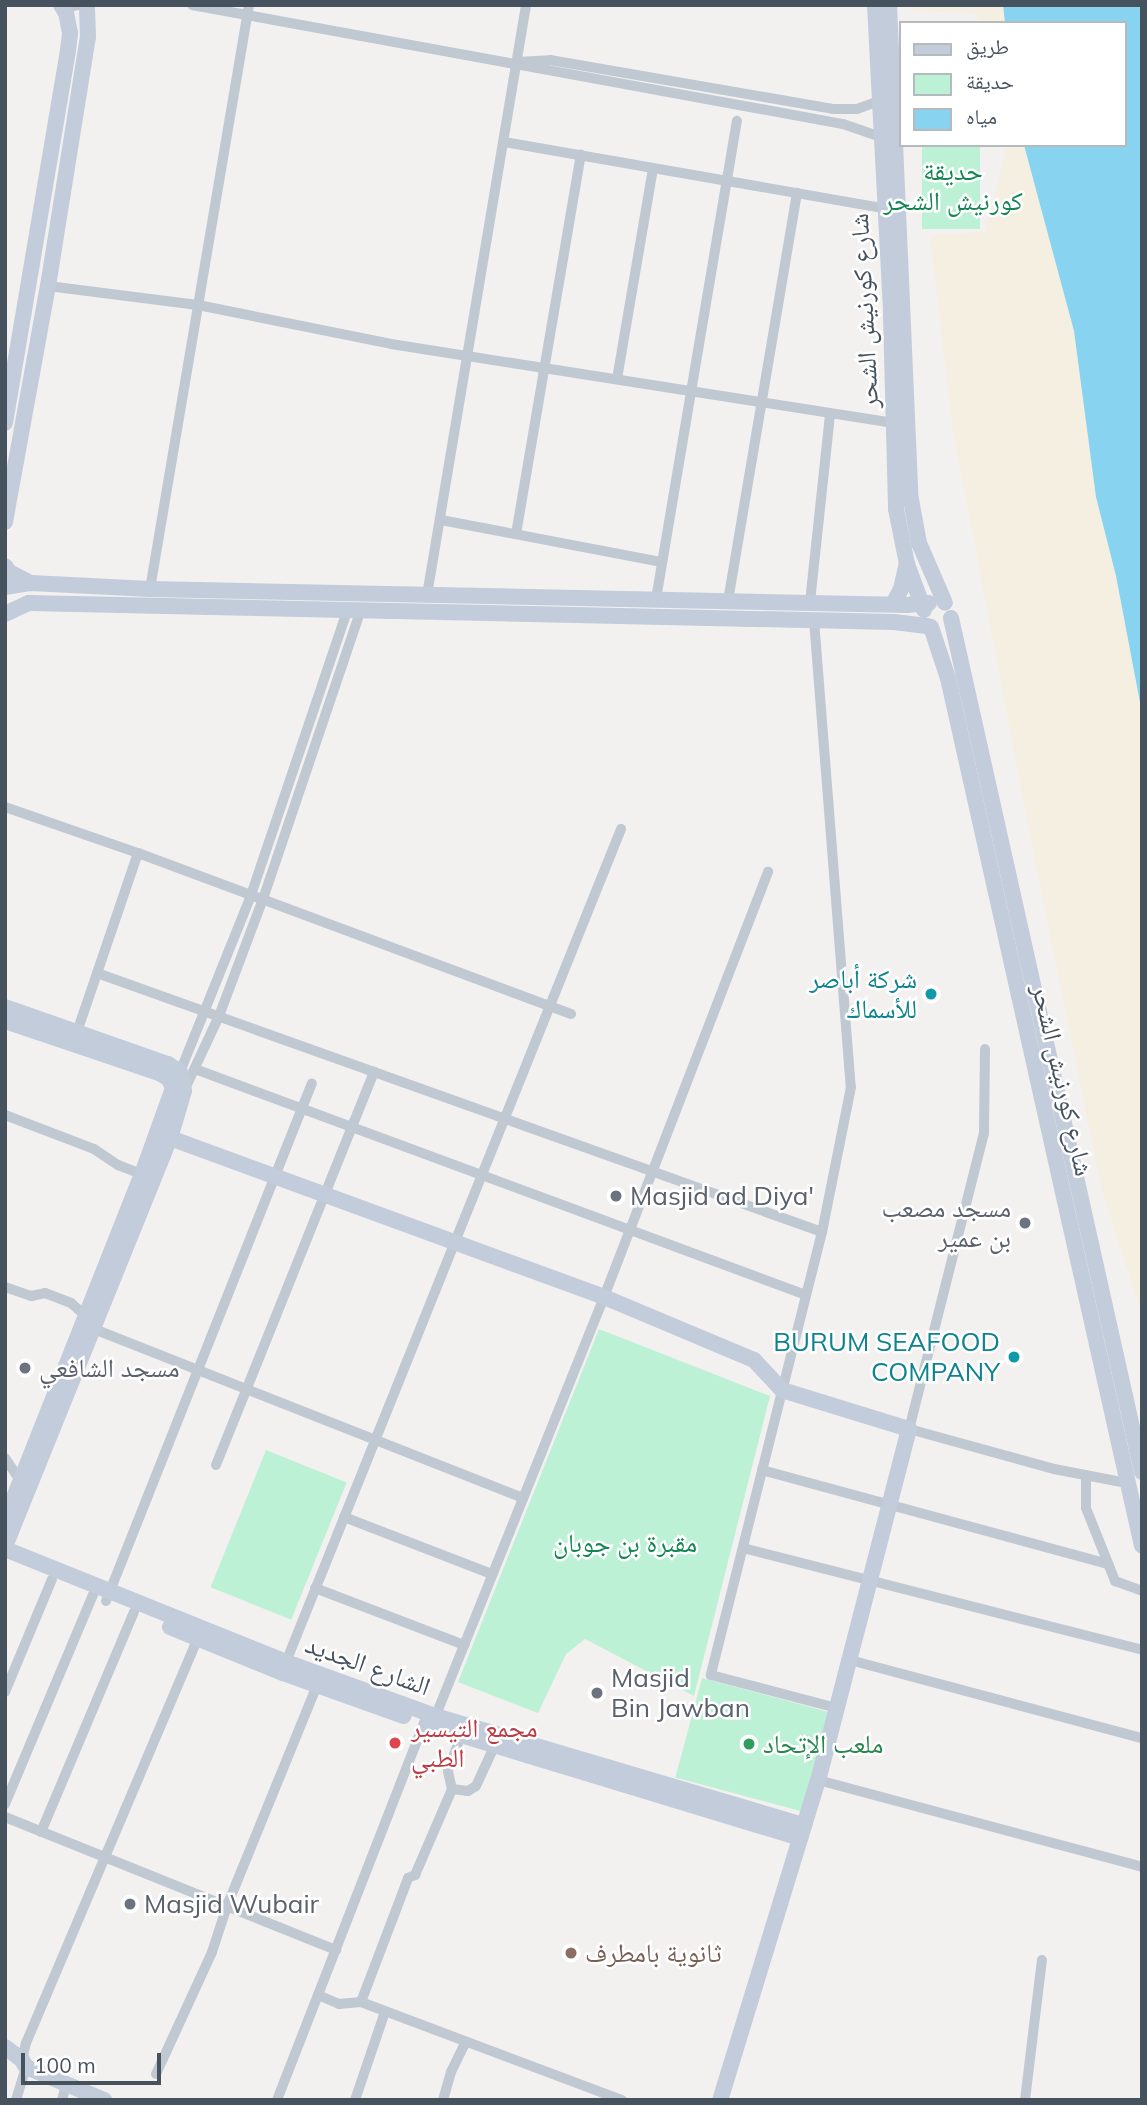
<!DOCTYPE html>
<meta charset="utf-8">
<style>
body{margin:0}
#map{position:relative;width:1147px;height:2105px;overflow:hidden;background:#f3f0f0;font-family:Mulish,"Noto Naskh Arabic",sans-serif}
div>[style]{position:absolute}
.green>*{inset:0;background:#bdf1d5;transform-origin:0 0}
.sand>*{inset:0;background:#f4efe1}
.water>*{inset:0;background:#88d4f0}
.street>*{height:10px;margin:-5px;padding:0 5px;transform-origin:5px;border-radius:5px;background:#c0c9d2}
.secondary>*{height:16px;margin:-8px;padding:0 8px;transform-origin:8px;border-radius:8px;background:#c2ccda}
.dots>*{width:19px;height:19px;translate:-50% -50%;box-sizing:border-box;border:4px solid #fff;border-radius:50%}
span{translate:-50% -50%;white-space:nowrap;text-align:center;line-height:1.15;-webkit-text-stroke:5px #fff;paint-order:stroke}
.park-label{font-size:26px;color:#138553}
.street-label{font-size:26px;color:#47525f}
.culture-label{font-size:26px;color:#0d838f}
.right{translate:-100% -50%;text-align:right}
.worship-label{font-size:26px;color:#5b616d}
.left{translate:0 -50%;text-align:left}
.health-label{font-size:26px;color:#be3a42}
.leisure-label{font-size:26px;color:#27864d}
.education-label{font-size:26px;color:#785e54}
.frame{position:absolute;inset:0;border:7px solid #47525f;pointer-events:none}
.legend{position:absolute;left:899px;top:21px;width:228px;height:126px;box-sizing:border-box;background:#fff;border:2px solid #b5babf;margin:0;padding:9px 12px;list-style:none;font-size:21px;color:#47525f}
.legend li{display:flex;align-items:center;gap:14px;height:35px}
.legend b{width:35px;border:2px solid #b5babf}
.scale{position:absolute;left:21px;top:2053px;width:140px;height:32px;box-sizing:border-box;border:4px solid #47525f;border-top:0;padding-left:9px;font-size:21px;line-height:24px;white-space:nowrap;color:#47525f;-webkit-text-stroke:5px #fff;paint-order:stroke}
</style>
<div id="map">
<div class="green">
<i style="left:922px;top:145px;width:58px;height:84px"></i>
<i style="clip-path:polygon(599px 1329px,770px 1396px,694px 1696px,585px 1639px,566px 1654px,538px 1713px,458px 1682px)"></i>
<i style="left:266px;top:1450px;width:87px;height:148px;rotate:22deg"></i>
<i style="left:702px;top:1678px;width:131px;height:103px;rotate:15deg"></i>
</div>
<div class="sand">
<i style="clip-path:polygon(912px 5px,1003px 5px,1005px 23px,979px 23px,975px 13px,913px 11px)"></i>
<i style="clip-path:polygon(1004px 145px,1024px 145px,1074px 331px,1096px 497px,1116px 576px,1142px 713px,1142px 1314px,1102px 1191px,1035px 861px,953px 431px,930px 236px,985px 231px,1005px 156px)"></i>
</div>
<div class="water">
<i style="clip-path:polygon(1003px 5px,1142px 5px,1142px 713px,1116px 576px,1096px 497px,1074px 331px,1024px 145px,1124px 145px,1124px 23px,1005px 23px)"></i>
</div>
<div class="street">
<i style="left:192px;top:5px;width:662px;rotate:10.36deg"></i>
<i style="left:843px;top:124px;width:40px;rotate:18.9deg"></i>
<i style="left:63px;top:8px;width:16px;rotate:-11deg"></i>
<i style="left:517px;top:62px;width:33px;rotate:-3deg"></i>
<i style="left:550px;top:60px;width:287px;rotate:9.8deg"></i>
<i style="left:833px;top:109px;width:24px"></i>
<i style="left:857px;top:109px;width:23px;rotate:-20deg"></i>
<i style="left:504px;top:142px;width:386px;rotate:9.9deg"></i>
<i style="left:48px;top:286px;width:151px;rotate:7.2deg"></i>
<i style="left:198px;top:305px;width:197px;rotate:11.4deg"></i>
<i style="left:391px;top:344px;width:509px;rotate:8.93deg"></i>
<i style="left:617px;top:379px;width:213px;rotate:-80.3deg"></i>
<i style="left:441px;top:520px;width:225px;rotate:10.8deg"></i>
<i style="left:516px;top:534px;width:385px;rotate:-80.3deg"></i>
<i style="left:150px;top:589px;width:592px;rotate:-80.38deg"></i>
<i style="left:427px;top:595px;width:598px;rotate:-80.47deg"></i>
<i style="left:656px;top:599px;width:485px;rotate:-80.4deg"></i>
<i style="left:728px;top:601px;width:414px;rotate:-80.4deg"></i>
<i style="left:810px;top:602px;width:188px;rotate:-83.9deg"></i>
<i style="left:814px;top:620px;width:468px;rotate:85.5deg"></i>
<i style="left:851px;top:1087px;width:148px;rotate:101.3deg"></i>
<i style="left:822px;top:1232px;width:457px;rotate:104.1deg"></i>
<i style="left:711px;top:1675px;width:130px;rotate:14.7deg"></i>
<i style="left:5px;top:807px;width:141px;rotate:19.1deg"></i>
<i style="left:138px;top:853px;width:462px;rotate:20.4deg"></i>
<i style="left:97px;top:973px;width:770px;rotate:19.66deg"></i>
<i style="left:77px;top:1032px;width:189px;rotate:-71.2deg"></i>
<i style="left:985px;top:1049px;width:84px;rotate:90.7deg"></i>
<i style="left:984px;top:1133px;width:305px;rotate:104.2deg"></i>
<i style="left:909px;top:1429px;width:150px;rotate:15.4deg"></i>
<i style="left:1054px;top:1469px;width:74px;rotate:10.9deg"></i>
<i style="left:195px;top:1069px;width:651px;rotate:20.3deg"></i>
<i style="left:180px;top:1072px;width:191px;rotate:-68.1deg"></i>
<i style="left:251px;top:895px;width:302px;rotate:-71.3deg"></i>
<i style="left:184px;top:1091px;width:83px;rotate:-65deg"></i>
<i style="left:219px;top:1016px;width:125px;rotate:-69.4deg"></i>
<i style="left:263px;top:899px;width:306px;rotate:-71.3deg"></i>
<i style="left:5px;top:1115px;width:95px;rotate:20.9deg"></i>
<i style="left:94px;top:1149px;width:29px;rotate:34deg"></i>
<i style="left:118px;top:1165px;width:26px;rotate:21deg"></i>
<i style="left:5px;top:1287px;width:28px;rotate:19deg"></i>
<i style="left:31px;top:1296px;width:14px;rotate:-12deg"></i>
<i style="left:45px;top:1293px;width:28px;rotate:21deg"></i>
<i style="left:71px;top:1303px;width:20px;rotate:41deg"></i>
<i style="left:94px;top:1329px;width:461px;rotate:21.5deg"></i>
<i style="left:5px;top:1458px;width:27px;rotate:56deg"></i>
<i style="left:216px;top:1465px;width:424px;rotate:-68.1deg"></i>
<i style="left:762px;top:1470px;width:359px;rotate:15.2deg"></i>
<i style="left:1086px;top:1475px;width:33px;rotate:90deg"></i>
<i style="left:1086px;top:1508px;width:79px;rotate:68.3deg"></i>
<i style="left:1115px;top:1581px;width:29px;rotate:20deg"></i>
<i style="left:344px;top:1517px;width:159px;rotate:21.1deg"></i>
<i style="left:743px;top:1548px;width:412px;rotate:14.3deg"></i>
<i style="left:315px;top:1588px;width:160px;rotate:20.9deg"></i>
<i style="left:106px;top:1601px;width:557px;rotate:-68.31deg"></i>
<i style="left:850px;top:1660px;width:302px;rotate:15deg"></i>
<i style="left:286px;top:1662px;width:898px;rotate:-68.09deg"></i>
<i style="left:5px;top:1692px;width:122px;rotate:-67.4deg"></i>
<i style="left:434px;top:1720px;width:456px;rotate:-68.1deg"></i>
<i style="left:604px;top:1297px;width:456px;rotate:-68.9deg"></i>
<i style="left:818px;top:1780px;width:335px;rotate:15deg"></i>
<i style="left:452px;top:1789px;width:16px;rotate:7deg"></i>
<i style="left:468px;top:1791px;width:9px;rotate:-32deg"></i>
<i style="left:476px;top:1786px;width:43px;rotate:-65.2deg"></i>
<i style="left:5px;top:1804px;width:227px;rotate:-67.2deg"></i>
<i style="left:5px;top:1817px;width:357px;rotate:21.9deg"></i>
<i style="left:41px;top:1832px;width:239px;rotate:-67.1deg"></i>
<i style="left:318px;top:1995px;width:23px;rotate:23deg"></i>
<i style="left:339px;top:2004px;width:22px;rotate:-5deg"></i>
<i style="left:361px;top:2002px;width:279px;rotate:20.6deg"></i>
<i style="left:361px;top:2002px;width:133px;rotate:-69.2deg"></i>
<i style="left:408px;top:1878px;width:8px;rotate:-23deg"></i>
<i style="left:415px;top:1875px;width:94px;rotate:-66.7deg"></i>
<i style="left:452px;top:1789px;width:18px;rotate:-103deg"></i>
<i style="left:448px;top:1771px;width:37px;rotate:-70deg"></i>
<i style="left:22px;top:2060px;width:17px;rotate:-77deg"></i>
<i style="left:26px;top:2043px;width:440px;rotate:-67deg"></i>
<i style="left:156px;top:2074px;width:134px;rotate:-65.3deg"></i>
<i style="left:212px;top:1952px;width:48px;rotate:-71.9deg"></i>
<i style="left:227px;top:1906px;width:239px;rotate:-67.8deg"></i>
<i style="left:16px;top:2100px;width:34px;rotate:-73deg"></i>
<i style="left:62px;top:2100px;width:16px;rotate:-75deg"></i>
<i style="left:277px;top:2100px;width:405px;rotate:-68.7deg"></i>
<i style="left:355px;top:2100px;width:93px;rotate:-71.2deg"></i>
<i style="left:443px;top:2100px;width:29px;rotate:-74deg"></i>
<i style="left:451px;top:2072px;width:32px;rotate:-64deg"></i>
<i style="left:1025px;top:2100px;width:141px;rotate:-83.1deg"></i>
</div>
<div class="secondary">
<i style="left:875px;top:5px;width:310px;rotate:87deg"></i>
<i style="left:891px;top:315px;width:194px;rotate:88.5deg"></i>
<i style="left:896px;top:509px;width:56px;rotate:78.7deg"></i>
<i style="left:907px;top:564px;width:49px;rotate:69.7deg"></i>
<i style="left:889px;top:5px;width:489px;rotate:87.5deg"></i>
<i style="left:910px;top:494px;width:50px;rotate:79.6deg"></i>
<i style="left:919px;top:543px;width:65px;rotate:66.6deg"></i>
<i style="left:5px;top:423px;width:378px;rotate:-80.4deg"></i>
<i style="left:68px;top:50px;width:17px;rotate:-83deg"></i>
<i style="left:70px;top:33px;width:20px;rotate:-101deg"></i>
<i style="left:66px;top:13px;width:9px;rotate:-122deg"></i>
<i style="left:5px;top:522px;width:240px;rotate:-79.7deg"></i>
<i style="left:48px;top:286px;width:252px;rotate:-80.9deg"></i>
<i style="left:88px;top:37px;width:32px;rotate:-92deg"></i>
<i style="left:5px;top:566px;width:7px;rotate:56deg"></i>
<i style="left:9px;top:572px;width:25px;rotate:27deg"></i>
<i style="left:31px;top:583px;width:119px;rotate:2.9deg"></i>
<i style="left:150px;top:589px;width:757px;rotate:1.21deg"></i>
<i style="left:907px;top:605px;width:22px;rotate:-5deg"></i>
<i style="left:5px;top:587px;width:26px;rotate:-9deg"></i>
<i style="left:893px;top:604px;width:17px;rotate:-62deg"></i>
<i style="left:901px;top:589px;width:26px;rotate:-77deg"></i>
<i style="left:5px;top:614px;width:26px;rotate:-25deg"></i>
<i style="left:29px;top:603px;width:865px;rotate:1.26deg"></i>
<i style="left:894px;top:622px;width:35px;rotate:7deg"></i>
<i style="left:951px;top:618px;width:875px;rotate:77.39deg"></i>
<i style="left:931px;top:627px;width:54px;rotate:71.6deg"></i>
<i style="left:948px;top:678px;width:889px;rotate:77.4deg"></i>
<i style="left:5px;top:1007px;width:173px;rotate:19.3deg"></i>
<i style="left:168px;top:1064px;width:14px;rotate:34deg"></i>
<i style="left:180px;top:1072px;width:19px;rotate:78deg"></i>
<i style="left:184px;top:1091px;width:49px;rotate:106.6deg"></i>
<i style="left:170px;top:1138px;width:441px;rotate:112deg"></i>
<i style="left:5px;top:1021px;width:163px;rotate:18.7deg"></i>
<i style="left:159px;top:1073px;width:12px;rotate:31deg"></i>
<i style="left:169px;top:1079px;width:10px;rotate:66deg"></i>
<i style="left:173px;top:1088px;width:91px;rotate:109.8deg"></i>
<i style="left:142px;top:1174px;width:370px;rotate:111.6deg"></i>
<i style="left:170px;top:1138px;width:462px;rotate:20.1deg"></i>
<i style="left:604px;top:1297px;width:163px;rotate:22.8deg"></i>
<i style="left:754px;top:1360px;width:41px;rotate:47deg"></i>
<i style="left:782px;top:1390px;width:133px;rotate:17.1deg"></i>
<i style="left:909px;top:1429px;width:363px;rotate:104.5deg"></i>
<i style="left:818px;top:1780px;width:335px;rotate:107deg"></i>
<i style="left:5px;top:1549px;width:303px;rotate:21.9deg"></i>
<i style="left:286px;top:1662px;width:158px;rotate:19.9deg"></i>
<i style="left:435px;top:1716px;width:385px;rotate:16.5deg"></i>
<i style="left:170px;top:1627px;width:122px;rotate:22.2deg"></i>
<i style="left:283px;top:1673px;width:128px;rotate:19.6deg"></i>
<i style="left:428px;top:1725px;width:389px;rotate:16.9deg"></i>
<i style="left:5px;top:2047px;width:21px;rotate:37deg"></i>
<i style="left:22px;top:2060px;width:8px;rotate:60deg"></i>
<i style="left:26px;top:2067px;width:85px;rotate:22.9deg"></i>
</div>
<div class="dots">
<i style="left:931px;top:994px;background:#0f9aa8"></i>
<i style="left:616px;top:1196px;background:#6b7280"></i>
<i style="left:1025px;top:1223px;background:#6b7280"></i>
<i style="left:1014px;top:1357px;background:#0f9aa8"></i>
<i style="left:25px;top:1368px;background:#6b7280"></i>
<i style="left:597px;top:1693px;background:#6b7280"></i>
<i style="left:395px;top:1743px;background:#e0444e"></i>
<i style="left:749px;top:1744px;background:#2e9e5b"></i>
<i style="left:130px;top:1904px;background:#6b7280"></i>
<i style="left:571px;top:1953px;background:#8d6e63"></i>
</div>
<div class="park-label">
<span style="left:953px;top:186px">حديقة<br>كورنيش الشحر</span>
<span style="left:625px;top:1543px">مقبرة بن جوبان</span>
</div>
<div class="street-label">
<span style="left:864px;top:311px;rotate:-93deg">شارع كورنيش الشحر</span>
<span style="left:1063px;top:1080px;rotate:77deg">شارع كورنيش الشحر</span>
<span style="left:368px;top:1665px;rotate:20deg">الشارع الجديد</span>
</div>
<div class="culture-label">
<span class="right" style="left:917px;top:994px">شركة أباصر<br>للأسماك</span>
<span class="right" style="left:1000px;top:1357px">BURUM SEAFOOD<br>COMPANY</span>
</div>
<div class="worship-label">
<span class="left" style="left:630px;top:1196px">Masjid ad Diya'</span>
<span class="right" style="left:1011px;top:1223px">مسجد مصعب<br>بن عمير</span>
<span class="left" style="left:39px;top:1368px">مسجد الشافعي</span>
<span class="left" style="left:611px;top:1693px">Masjid<br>Bin Jawban</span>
<span class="left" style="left:144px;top:1904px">Masjid Wubair</span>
</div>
<div class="health-label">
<span class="left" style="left:411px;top:1743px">مجمع التيسير<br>الطبي</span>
</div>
<div class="leisure-label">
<span class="left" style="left:763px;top:1744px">ملعب الإتحاد</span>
</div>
<div class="education-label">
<span class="left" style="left:585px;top:1953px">ثانوية بامطرف</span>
</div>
<div class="frame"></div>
<ul class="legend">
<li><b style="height:9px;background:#c2ccda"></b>طريق</li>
<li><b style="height:19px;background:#bdf1d5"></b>حديقة</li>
<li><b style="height:19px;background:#88d4f0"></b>مياه</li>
</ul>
<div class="scale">100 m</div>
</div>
